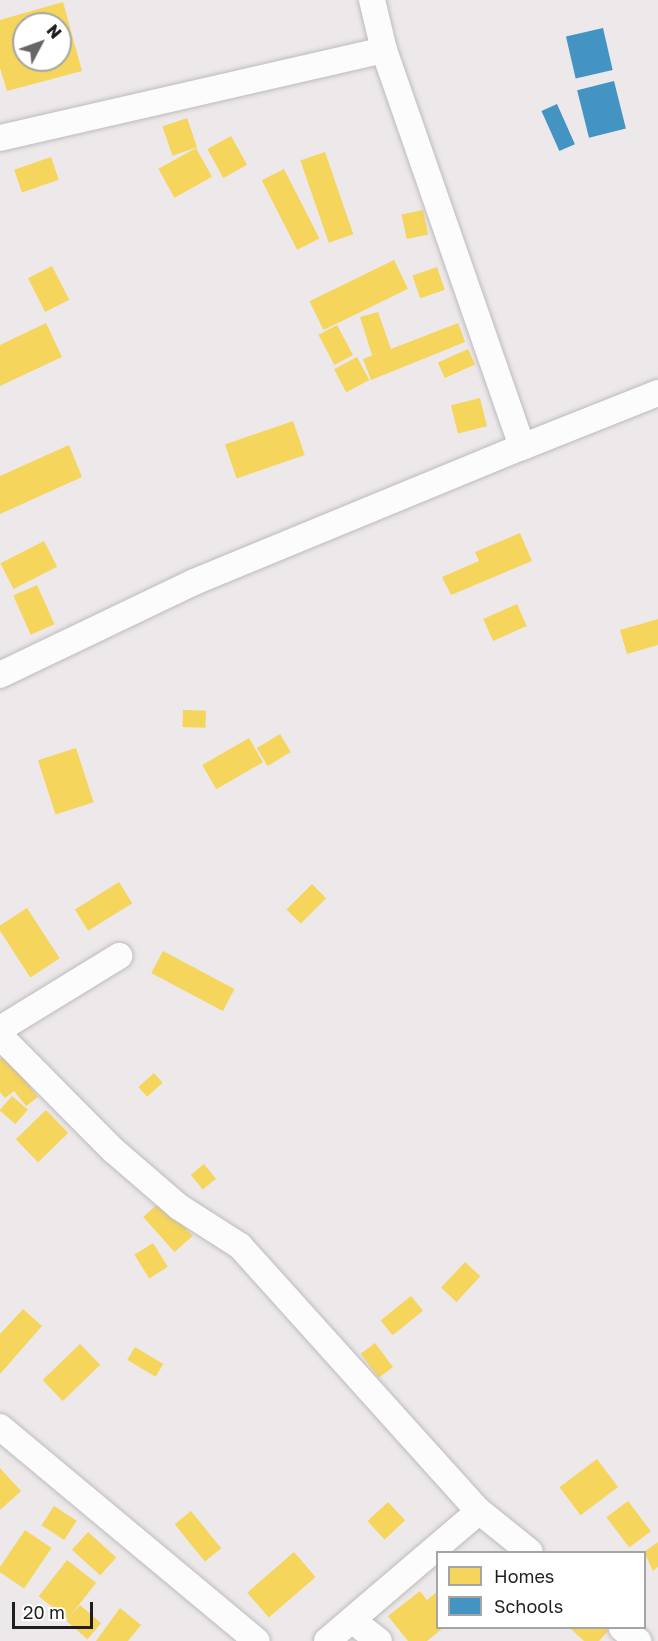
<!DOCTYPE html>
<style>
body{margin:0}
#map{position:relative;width:658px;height:1641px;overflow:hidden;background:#ede8ea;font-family:"Golos Text",sans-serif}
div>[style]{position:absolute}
.homes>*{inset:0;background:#f6d55c;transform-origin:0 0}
.schools>*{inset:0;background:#4393c3;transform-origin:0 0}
.roads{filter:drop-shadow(0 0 2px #bdbbbc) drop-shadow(0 0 2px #bdbbbc)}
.minor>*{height:26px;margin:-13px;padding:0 13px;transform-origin:13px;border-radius:13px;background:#fcfcfc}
span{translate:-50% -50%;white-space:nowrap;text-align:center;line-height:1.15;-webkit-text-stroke:6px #fff;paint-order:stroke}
.legend{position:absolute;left:436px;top:1551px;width:210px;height:78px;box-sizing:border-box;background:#fff;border:2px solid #a5a5a5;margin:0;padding:8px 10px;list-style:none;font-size:18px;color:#1f1f1f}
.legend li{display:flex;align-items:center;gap:12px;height:30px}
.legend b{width:30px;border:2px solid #a5a5a5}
.north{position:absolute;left:12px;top:12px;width:60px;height:60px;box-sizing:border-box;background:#fff;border:2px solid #a5a5a5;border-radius:50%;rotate:49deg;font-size:16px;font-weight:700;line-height:24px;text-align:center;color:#1f1f1f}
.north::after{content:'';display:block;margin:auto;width:21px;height:27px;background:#676566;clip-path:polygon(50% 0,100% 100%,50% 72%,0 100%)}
.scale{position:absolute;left:12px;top:1602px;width:81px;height:27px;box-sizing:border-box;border:3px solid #1f1f1f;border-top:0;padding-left:8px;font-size:18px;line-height:21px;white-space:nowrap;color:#1f1f1f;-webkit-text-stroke:4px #fff;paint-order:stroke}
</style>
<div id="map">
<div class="homes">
<i style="clip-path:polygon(evenodd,63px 2px,82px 71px,7px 91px,0 68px,0 20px,63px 2px,24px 24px,60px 24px,60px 60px,24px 60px,24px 24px)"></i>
<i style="left:187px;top:118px;width:31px;height:26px;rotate:71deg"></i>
<i style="left:231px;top:136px;width:33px;height:27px;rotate:61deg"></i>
<i style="left:196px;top:148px;width:33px;height:43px;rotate:61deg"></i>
<i style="left:325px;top:152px;width:87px;height:26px;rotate:71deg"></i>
<i style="left:51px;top:157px;width:24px;height:39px;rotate:71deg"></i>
<i style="left:284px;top:169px;width:78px;height:25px;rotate:63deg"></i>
<i style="left:423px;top:210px;width:25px;height:22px;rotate:78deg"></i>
<i style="left:394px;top:260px;width:32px;height:94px;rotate:64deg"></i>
<i style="left:52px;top:266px;width:38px;height:27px;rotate:63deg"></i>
<i style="left:437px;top:267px;width:24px;height:26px;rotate:71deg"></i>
<i style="clip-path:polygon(378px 312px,391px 349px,458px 323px,465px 342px,371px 380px,363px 359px,378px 353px,372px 355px,360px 317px)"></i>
<i style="clip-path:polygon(46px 323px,62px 357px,0 386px,0 345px)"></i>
<i style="left:337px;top:325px;width:34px;height:21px;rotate:62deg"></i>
<i style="left:468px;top:349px;width:17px;height:33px;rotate:66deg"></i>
<i style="left:357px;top:357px;width:26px;height:26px;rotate:62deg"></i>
<i style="left:480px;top:398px;width:29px;height:30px;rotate:76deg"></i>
<i style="left:293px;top:421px;width:36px;height:72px;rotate:71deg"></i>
<i style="clip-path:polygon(69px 445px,82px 477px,0 514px,0 476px)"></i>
<i style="clip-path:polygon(520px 533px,532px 561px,451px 595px,442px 577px,479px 561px,475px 552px)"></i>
<i style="left:44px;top:541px;width:29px;height:49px;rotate:63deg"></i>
<i style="left:37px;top:585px;width:43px;height:26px;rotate:66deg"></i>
<i style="left:517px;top:604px;width:24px;height:37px;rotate:66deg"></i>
<i style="clip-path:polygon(658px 619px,658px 645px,627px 654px,620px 630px)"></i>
<i style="left:183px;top:710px;width:23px;height:17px;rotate:2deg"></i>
<i style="left:280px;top:734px;width:21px;height:27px;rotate:59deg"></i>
<i style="left:249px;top:738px;width:28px;height:54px;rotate:60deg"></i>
<i style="left:76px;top:748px;width:57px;height:40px;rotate:72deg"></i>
<i style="left:119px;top:882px;width:25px;height:52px;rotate:58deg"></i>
<i style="left:312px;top:884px;width:20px;height:36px;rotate:45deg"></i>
<i style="left:27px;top:908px;width:60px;height:35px;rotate:57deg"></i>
<i style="left:163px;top:951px;width:81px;height:25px;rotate:28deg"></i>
<i style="clip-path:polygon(6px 1055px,38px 1097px,26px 1106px,14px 1091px,5px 1098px,0 1092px,0 1059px)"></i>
<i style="left:154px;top:1073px;width:13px;height:21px;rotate:48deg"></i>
<i style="left:12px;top:1096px;width:21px;height:19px;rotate:41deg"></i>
<i style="left:46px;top:1110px;width:32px;height:42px;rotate:46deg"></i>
<i style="left:204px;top:1164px;width:19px;height:17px;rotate:51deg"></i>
<i style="left:161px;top:1201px;width:47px;height:24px;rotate:48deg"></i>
<i style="left:153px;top:1243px;width:28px;height:22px;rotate:58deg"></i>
<i style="left:465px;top:1262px;width:21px;height:35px;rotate:43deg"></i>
<i style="left:411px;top:1296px;width:19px;height:39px;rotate:51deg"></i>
<i style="clip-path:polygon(23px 1309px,42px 1326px,0 1374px,0 1334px)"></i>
<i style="left:375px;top:1343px;width:30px;height:18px;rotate:53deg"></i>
<i style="left:80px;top:1344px;width:29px;height:52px;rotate:46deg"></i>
<i style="left:135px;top:1347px;width:33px;height:15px;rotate:31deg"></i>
<i style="left:597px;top:1459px;width:35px;height:47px;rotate:53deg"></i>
<i style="clip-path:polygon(0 1468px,21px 1491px,0 1510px)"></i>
<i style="left:628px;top:1501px;width:38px;height:27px;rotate:53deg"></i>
<i style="left:388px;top:1502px;width:25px;height:28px;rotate:47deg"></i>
<i style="left:54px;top:1506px;width:27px;height:23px;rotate:33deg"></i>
<i style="left:191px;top:1511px;width:48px;height:21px;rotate:51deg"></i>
<i style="left:25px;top:1530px;width:32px;height:49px;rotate:34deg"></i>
<i style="left:88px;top:1532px;width:38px;height:24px;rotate:42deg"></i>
<i style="clip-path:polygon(658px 1542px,658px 1567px,653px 1571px,644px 1552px)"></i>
<i style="left:294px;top:1552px;width:33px;height:62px;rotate:49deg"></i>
<i style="left:67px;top:1560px;width:37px;height:46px;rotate:38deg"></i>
<i style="clip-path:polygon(420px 1591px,427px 1600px,438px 1591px,438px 1628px,443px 1628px,427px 1641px,408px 1641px,388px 1616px)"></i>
<i style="left:80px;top:1605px;width:28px;height:21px;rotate:41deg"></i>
<i style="clip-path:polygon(120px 1608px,141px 1625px,128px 1641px,96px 1641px)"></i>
<i style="clip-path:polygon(570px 1628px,605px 1628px,608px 1631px,599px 1641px,584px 1641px)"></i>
</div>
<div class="schools">
<i style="left:603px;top:28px;width:43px;height:38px;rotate:77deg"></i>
<i style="left:614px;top:81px;width:49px;height:38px;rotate:76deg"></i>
<i style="left:557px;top:104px;width:44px;height:17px;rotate:66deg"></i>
</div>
<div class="roads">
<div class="minor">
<i style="left:372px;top:0;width:51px;rotate:76.5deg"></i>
<i style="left:384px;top:50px;width:420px;rotate:70.8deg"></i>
<i style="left:522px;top:447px;width:146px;rotate:-21.7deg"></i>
<i style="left:0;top:138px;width:394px;rotate:-12.9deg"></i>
<i style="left:0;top:675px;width:215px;rotate:-25.6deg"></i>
<i style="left:194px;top:582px;width:355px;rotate:-22.4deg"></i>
<i style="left:0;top:1029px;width:140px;rotate:-31.5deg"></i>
<i style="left:0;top:1036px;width:161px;rotate:45.3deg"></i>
<i style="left:113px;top:1150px;width:87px;rotate:40.8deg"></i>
<i style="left:179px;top:1207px;width:72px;rotate:32.6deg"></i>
<i style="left:240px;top:1246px;width:357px;rotate:48deg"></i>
<i style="left:479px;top:1511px;width:65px;rotate:38.8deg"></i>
<i style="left:0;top:1427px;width:334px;rotate:39.8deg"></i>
<i style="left:352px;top:1620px;width:34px;rotate:38deg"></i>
<i style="left:622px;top:1628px;width:21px;rotate:39deg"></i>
<i style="left:327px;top:1641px;width:200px;rotate:-40.5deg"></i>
</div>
</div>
<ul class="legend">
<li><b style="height:16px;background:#f6d55c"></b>Homes</li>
<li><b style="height:16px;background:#4393c3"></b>Schools</li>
</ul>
<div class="north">N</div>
<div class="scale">20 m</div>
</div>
